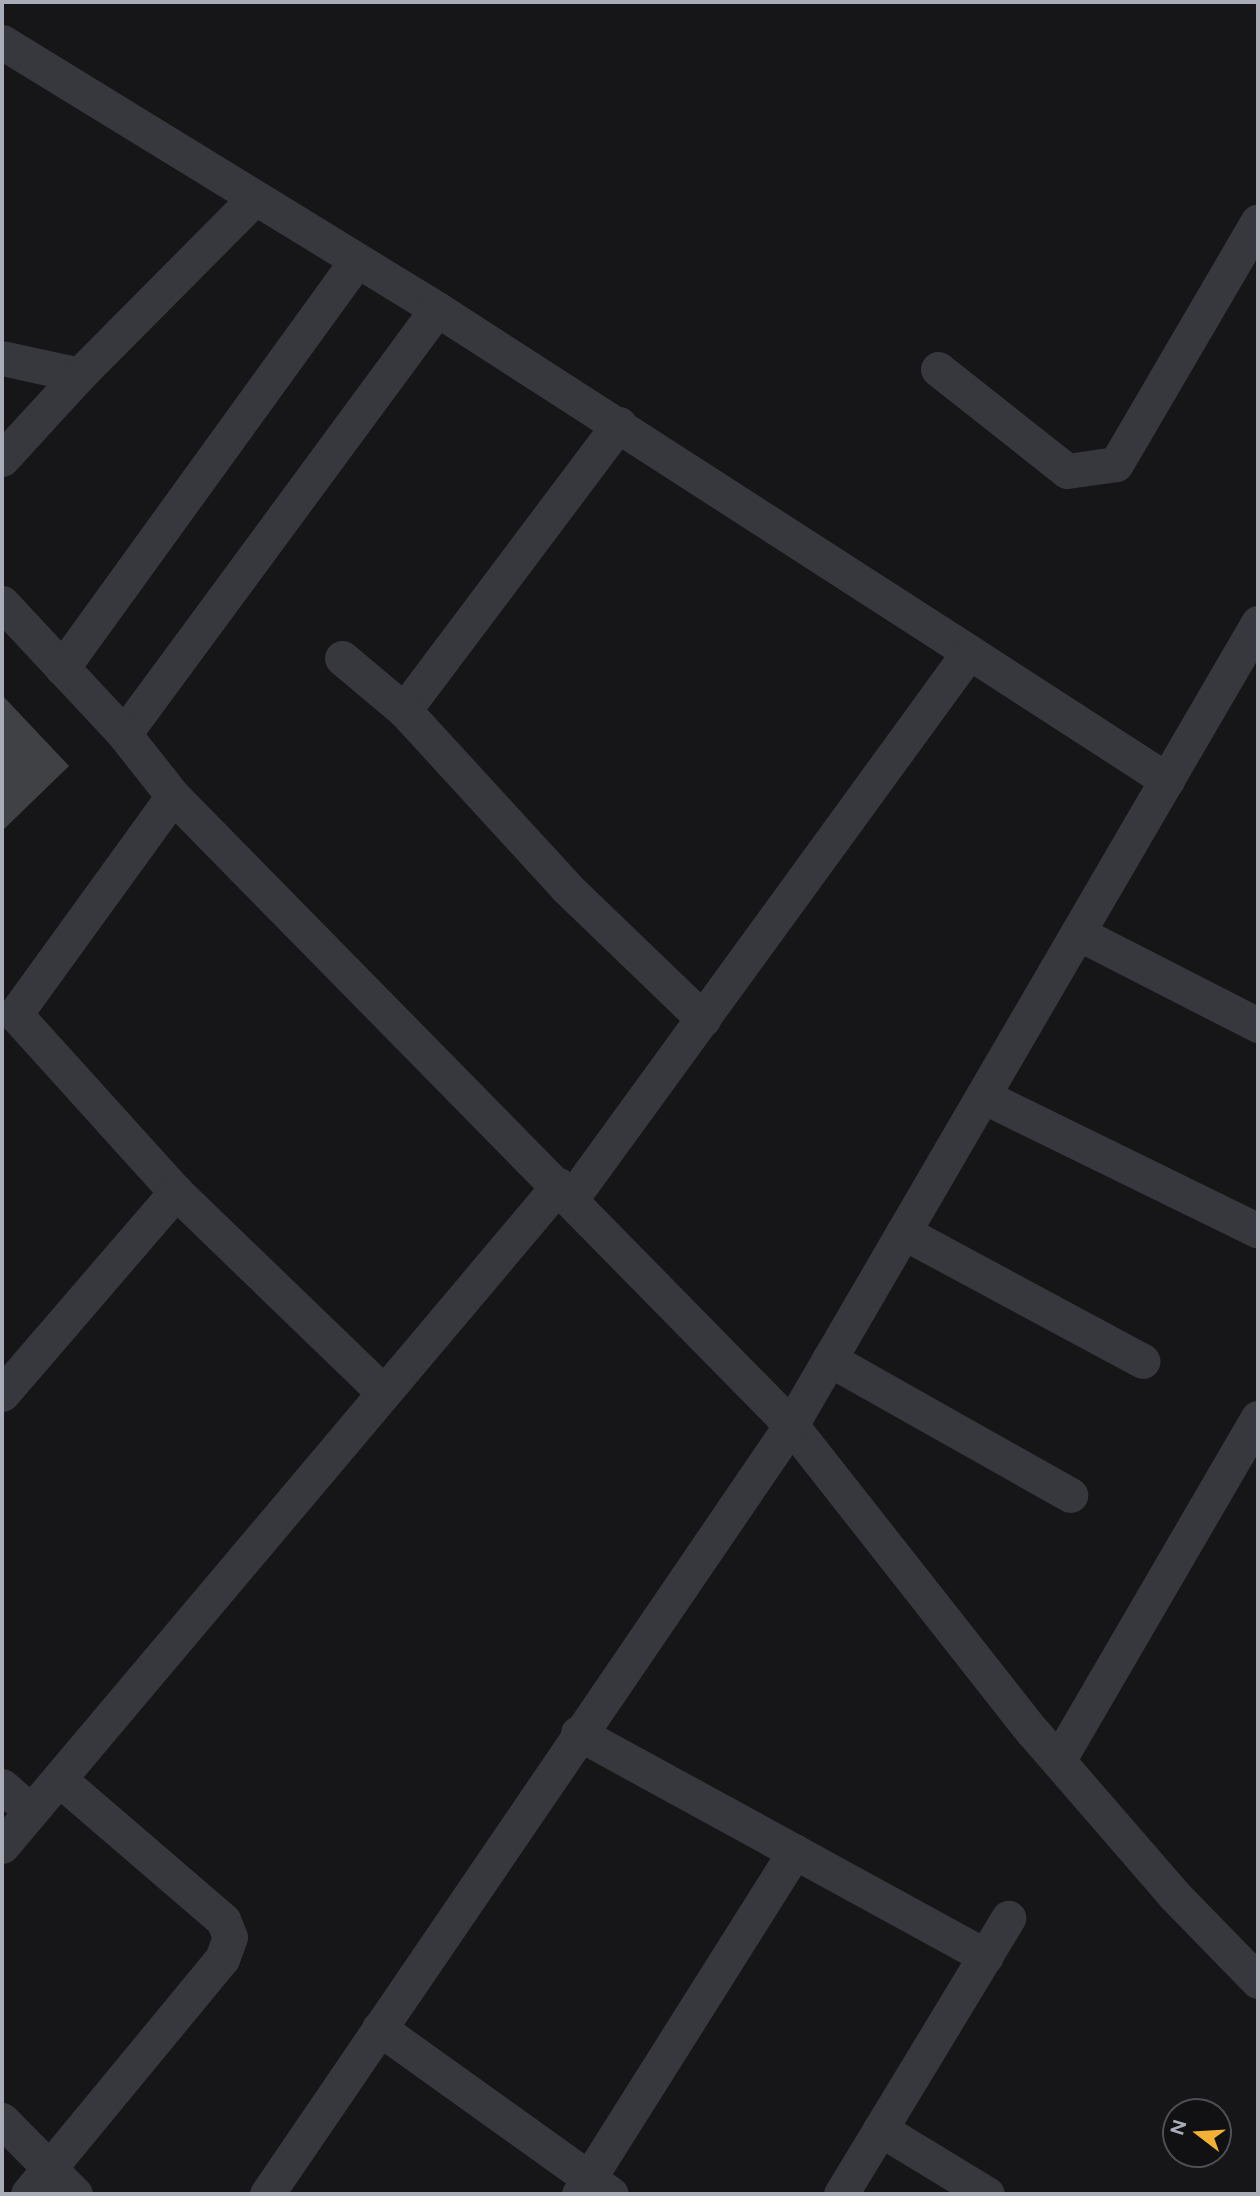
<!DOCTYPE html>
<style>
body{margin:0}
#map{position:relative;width:1260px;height:2196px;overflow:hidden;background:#161618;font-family:Figtree,sans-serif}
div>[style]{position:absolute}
.building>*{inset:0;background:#404145}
.minor>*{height:35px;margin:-17.5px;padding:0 17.5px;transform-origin:17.5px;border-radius:17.5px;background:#37383d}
span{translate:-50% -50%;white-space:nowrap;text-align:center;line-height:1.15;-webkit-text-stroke:5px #111113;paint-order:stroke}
.frame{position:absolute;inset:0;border:4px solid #a8adb8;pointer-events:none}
.north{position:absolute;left:1162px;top:2098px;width:70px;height:70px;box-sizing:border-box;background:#111113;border:2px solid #4d4f55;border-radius:50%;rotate:287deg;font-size:19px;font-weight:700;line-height:28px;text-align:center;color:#a8adb8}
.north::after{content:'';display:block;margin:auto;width:24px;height:32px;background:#f2b134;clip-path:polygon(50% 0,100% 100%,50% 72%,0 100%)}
</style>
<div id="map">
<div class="building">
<i style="clip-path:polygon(2px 695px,69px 766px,2px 831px)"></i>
</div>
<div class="minor">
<i style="left:2px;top:42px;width:510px;rotate:31.54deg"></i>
<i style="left:437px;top:309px;width:528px;rotate:126.37deg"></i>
<i style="left:437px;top:309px;width:633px;rotate:32.81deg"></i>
<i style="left:2px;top:358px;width:79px;rotate:12.4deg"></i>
<i style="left:79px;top:375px;width:250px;rotate:-45.2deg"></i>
<i style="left:938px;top:369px;width:164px;rotate:38.3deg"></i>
<i style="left:1067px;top:471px;width:49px;rotate:-8.1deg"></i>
<i style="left:1116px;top:464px;width:281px;rotate:-59.7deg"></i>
<i style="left:619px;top:424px;width:358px;rotate:126.9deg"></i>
<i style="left:404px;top:710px;width:241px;rotate:47.5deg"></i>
<i style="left:567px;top:888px;width:189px;rotate:43.9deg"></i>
<i style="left:2px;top:459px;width:114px;rotate:-47.5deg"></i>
<i style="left:2px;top:603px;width:179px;rotate:47deg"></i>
<i style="left:124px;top:734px;width:79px;rotate:51.7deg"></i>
<i style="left:173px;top:796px;width:882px;rotate:45.51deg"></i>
<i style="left:791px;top:1425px;width:391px;rotate:51.8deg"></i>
<i style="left:1033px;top:1732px;width:217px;rotate:49.1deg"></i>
<i style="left:1175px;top:1896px;width:119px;rotate:45.7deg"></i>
<i style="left:342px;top:658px;width:81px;rotate:40deg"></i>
<i style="left:62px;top:668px;width:503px;rotate:-54.13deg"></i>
<i style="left:173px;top:796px;width:269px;rotate:125.9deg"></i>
<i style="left:15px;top:1014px;width:240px;rotate:47.9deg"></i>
<i style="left:1078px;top:933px;width:202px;rotate:27.1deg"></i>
<i style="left:983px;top:1096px;width:306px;rotate:26.1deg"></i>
<i style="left:571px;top:1199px;width:676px;rotate:-53.96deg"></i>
<i style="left:969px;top:652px;width:236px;rotate:32.9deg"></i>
<i style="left:903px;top:1232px;width:272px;rotate:28.3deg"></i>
<i style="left:829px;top:1359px;width:277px;rotate:29.4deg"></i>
<i style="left:2px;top:1394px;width:267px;rotate:-49.3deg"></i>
<i style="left:176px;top:1192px;width:286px;rotate:44deg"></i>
<i style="left:578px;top:1733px;width:465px;rotate:28.7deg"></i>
<i style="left:1058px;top:1761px;width:397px;rotate:-59.8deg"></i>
<i style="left:2px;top:1786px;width:38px;rotate:41deg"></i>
<i style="left:2px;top:1846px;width:864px;rotate:-49.88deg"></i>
<i style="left:379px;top:2028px;width:285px;rotate:35.6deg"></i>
<i style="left:2px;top:2120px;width:104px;rotate:45.4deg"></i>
<i style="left:880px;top:2129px;width:125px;rotate:31.3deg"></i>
<i style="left:28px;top:2194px;width:305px;rotate:-50.5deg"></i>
<i style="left:222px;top:1959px;width:23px;rotate:-70deg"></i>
<i style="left:230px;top:1937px;width:18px;rotate:-112deg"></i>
<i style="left:223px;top:1920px;width:216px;rotate:-139.3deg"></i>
<i style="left:267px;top:2194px;width:931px;rotate:-55.73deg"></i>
<i style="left:791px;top:1425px;width:928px;rotate:-59.79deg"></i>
<i style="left:579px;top:2194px;width:405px;rotate:-57.8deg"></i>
<i style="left:841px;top:2194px;width:323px;rotate:-58.8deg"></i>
</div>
<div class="frame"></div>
<div class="north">N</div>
</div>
